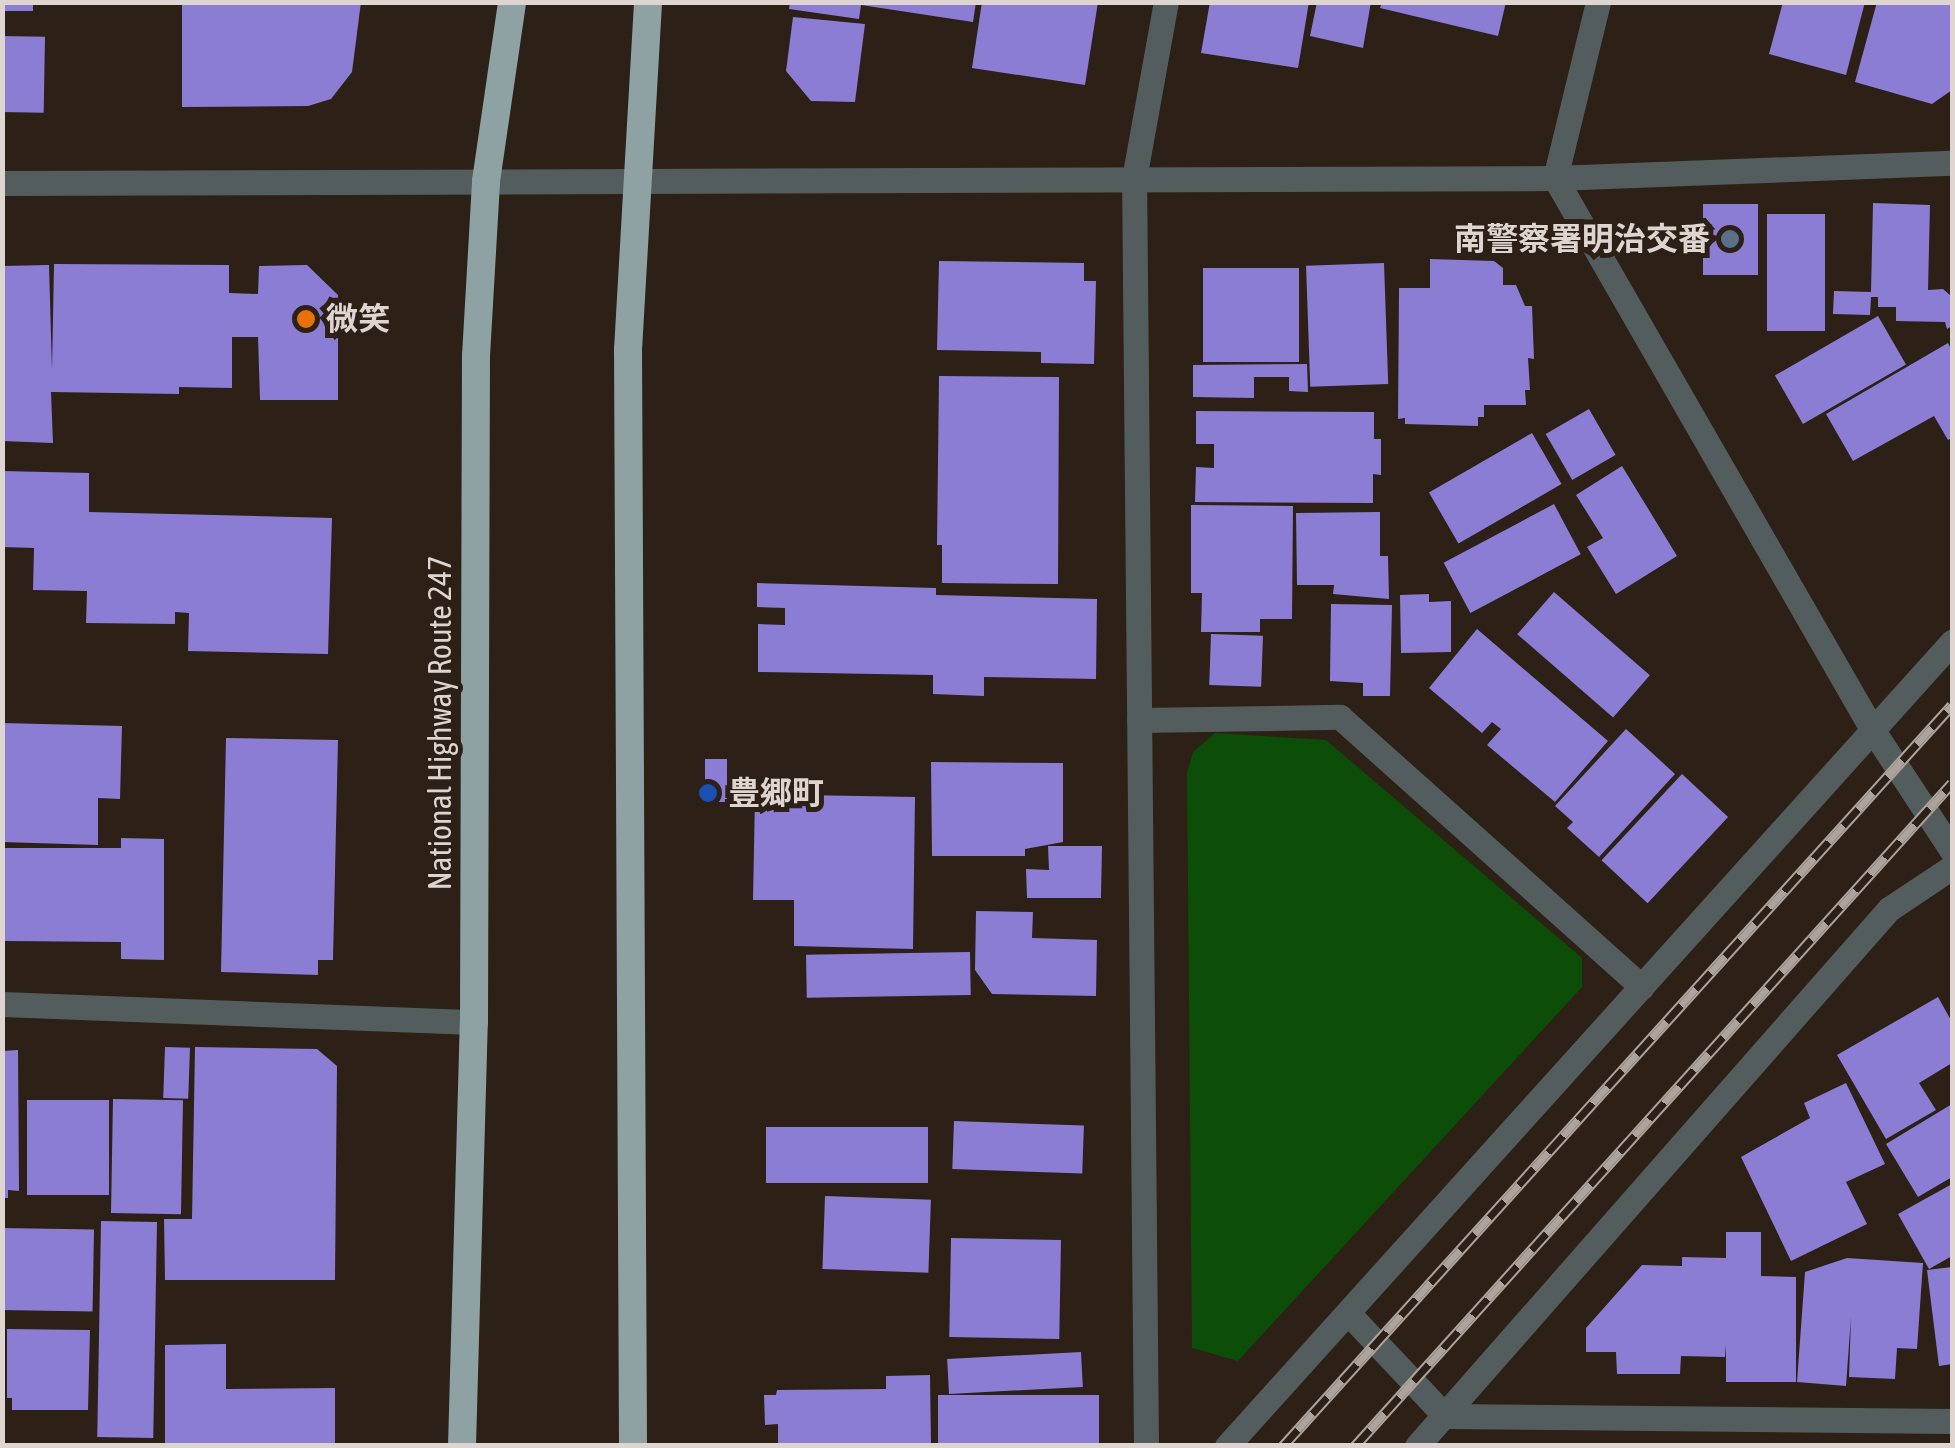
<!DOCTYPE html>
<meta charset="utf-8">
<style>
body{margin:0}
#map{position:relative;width:1955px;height:1448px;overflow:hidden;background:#2c2017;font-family:"Asap Condensed","Noto Sans JP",sans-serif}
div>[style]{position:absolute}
.green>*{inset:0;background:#0c4d07}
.building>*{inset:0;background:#8c7dd4;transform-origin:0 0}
.minor>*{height:25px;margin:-12.5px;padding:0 12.5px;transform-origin:12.5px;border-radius:12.5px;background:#545d5d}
.tertiary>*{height:25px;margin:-12.5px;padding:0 12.5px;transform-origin:12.5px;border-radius:12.5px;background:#545d5d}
.trunk>*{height:28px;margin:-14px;padding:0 14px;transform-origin:14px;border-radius:14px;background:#8ea2a4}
.rail>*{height:11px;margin-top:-5.5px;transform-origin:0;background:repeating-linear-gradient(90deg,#2c2017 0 22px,#ada39d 0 44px);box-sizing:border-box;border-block:2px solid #ada39d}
.dots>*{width:28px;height:28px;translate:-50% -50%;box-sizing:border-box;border:5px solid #2c2017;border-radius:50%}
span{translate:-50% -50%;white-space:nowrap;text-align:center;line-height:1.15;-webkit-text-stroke:10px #2c2017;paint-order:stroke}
.poi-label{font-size:32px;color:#ded5d0;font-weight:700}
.right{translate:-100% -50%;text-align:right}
.left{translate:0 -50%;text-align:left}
.street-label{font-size:32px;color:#ded5d0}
.frame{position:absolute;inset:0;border:5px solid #ded5d0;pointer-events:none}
</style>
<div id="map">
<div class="green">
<i style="clip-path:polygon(1215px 733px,1326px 740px,1582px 958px,1582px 987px,1238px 1361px,1192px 1348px,1187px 773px,1193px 752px)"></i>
</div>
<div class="building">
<i style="left:2px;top:2px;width:31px;height:9px"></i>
<i style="clip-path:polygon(182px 2px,361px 2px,352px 72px,331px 99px,308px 106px,182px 107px)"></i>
<i style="clip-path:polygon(790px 2px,976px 2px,973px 22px,861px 5px,859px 19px,789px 9px)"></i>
<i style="clip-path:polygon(982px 2px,1098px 2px,1085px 85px,972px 68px)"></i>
<i style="clip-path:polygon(1210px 2px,1309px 2px,1298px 68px,1201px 53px)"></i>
<i style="clip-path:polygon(1317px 2px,1371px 2px,1363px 48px,1310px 36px)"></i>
<i style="clip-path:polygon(1382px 2px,1506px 2px,1498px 36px,1380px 8px)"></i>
<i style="clip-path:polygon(1783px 2px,1865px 2px,1846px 75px,1769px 54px)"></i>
<i style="clip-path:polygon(1877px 2px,1952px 2px,1952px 90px,1932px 104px,1855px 82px)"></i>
<i style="clip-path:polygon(793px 17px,865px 24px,855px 102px,811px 101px,786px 71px)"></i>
<i style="left:2px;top:36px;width:43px;height:76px;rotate:1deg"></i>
<i style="clip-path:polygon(1873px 203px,1930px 205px,1928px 290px,1943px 289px,1952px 297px,1952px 326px,1947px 329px,1945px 322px,1896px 321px,1896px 307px,1878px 307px,1878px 297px,1871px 297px,1870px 315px,1833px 314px,1834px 291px,1871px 292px)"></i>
<i style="left:1703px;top:204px;width:55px;height:71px"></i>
<i style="left:1767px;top:214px;width:58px;height:117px"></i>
<i style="clip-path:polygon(1430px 259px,1494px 261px,1503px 268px,1503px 285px,1516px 285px,1525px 306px,1532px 306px,1534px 359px,1528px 358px,1530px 390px,1525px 390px,1526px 405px,1484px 405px,1484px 417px,1478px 417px,1478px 426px,1405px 424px,1405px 418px,1398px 419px,1399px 288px,1430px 288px)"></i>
<i style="clip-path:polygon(939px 261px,1084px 263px,1084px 281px,1096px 281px,1094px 364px,1041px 363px,1041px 352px,937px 350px)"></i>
<i style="left:1384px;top:263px;width:121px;height:78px;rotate:88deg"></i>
<i style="clip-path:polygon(54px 264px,229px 265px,229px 293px,258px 294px,259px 266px,307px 265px,338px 295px,338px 400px,260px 400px,258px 337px,232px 337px,232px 388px,179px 387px,179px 394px,51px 392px,53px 443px,2px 441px,2px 266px,49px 265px,52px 370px)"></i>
<i style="left:1299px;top:268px;width:94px;height:96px;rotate:90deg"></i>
<i style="left:1878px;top:316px;width:56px;height:119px;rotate:60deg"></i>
<i style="clip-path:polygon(1948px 343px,1952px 351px,1952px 438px,1948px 440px,1934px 416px,1853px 461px,1826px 414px)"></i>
<i style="clip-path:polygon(1307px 364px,1308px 392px,1289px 391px,1289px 377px,1254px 377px,1254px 398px,1193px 397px,1193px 365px)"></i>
<i style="clip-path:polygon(939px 376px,1059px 377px,1058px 584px,942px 583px,942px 545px,937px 545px)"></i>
<i style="left:1589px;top:409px;width:53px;height:50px;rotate:60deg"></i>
<i style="clip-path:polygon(1196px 411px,1374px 412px,1374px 439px,1381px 439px,1381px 475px,1373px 474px,1373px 503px,1195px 502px,1196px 467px,1214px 468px,1214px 444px,1196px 444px)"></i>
<i style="left:1532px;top:433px;width:59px;height:119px;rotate:60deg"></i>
<i style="clip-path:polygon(1622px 466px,1677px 556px,1616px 594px,1587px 547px,1603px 538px,1576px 495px)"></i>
<i style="clip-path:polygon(2px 471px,89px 473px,89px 512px,332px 518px,328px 654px,188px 651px,189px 613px,175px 612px,175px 624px,86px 623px,87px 591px,33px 590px,34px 548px,2px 547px)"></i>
<i style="left:1554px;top:504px;width:57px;height:125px;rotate:62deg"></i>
<i style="clip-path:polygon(1191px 505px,1293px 506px,1292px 619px,1260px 619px,1260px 632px,1201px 632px,1202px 593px,1191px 593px)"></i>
<i style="clip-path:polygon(1380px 512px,1380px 556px,1388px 556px,1389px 599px,1333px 594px,1334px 585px,1297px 585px,1296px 513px)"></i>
<i style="clip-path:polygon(757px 583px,936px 588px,936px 595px,1097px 599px,1096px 679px,984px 677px,984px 696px,933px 694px,933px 675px,758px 672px,758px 624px,785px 625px,785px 608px,757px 607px)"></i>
<i style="left:1554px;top:592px;width:127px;height:56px;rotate:41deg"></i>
<i style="clip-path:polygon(1429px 594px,1429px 602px,1451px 601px,1451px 652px,1401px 653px,1400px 595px)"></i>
<i style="clip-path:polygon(1331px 604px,1392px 605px,1390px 696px,1363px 696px,1363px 683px,1330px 681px)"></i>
<i style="clip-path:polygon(1477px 629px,1608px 741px,1555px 802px,1487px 745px,1501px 729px,1492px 722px,1482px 733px,1429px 688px)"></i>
<i style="left:1211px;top:634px;width:52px;height:51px;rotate:2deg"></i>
<i style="clip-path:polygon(2px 723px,122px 726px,120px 799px,98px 798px,98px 845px,2px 842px)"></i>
<i style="clip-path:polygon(1626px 729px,1675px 774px,1599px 857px,1567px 828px,1573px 822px,1555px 806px)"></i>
<i style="clip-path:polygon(226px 738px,338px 740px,333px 960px,318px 960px,318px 975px,221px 972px)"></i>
<i style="left:705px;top:759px;width:22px;height:43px"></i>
<i style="clip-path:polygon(931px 762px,1063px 763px,1063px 842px,1025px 849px,1025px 856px,932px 856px)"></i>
<i style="left:1682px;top:774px;width:63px;height:118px;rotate:43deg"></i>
<i style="clip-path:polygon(755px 794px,915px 797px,913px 949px,794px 946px,794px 900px,753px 900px)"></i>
<i style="clip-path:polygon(121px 838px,164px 839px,164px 960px,121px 959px,121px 942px,4px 941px,4px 848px,121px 848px)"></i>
<i style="clip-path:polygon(1048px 846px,1102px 846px,1101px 898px,1027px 898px,1026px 869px,1049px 870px)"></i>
<i style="clip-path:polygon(976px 911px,1033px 912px,1032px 938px,1097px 940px,1096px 996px,992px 994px,975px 970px)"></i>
<i style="left:970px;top:952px;width:43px;height:164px;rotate:89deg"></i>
<i style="clip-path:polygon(1938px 997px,1952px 1022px,1952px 1063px,1919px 1083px,1936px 1110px,1886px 1139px,1837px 1055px)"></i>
<i style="left:165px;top:1047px;width:25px;height:51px;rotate:2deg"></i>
<i style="clip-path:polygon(195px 1047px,317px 1049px,337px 1066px,335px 1280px,165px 1280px,164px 1219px,192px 1219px)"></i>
<i style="clip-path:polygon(18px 1050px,19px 1191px,8px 1190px,8px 1198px,2px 1198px,2px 1051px)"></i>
<i style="clip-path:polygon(1846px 1083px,1885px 1164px,1846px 1182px,1867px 1224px,1791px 1261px,1741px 1157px,1810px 1118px,1804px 1103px)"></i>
<i style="left:113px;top:1099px;width:70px;height:114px;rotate:1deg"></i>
<i style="left:109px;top:1100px;width:95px;height:82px;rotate:90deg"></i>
<i style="clip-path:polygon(1952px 1104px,1952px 1177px,1918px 1197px,1886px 1144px)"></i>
<i style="left:954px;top:1121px;width:130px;height:48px;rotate:2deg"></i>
<i style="left:928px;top:1127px;width:56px;height:162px;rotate:90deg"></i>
<i style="clip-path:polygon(1952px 1184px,1952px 1256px,1929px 1269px,1898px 1214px)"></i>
<i style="left:825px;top:1196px;width:106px;height:73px;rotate:2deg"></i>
<i style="left:101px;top:1221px;width:56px;height:216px;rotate:1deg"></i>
<i style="left:2px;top:1228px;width:92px;height:82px;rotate:1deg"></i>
<i style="clip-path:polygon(1726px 1232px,1761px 1232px,1761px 1276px,1796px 1277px,1796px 1382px,1726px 1382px,1726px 1345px,1725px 1357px,1681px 1356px,1680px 1374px,1617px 1374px,1616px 1352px,1586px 1352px,1586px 1328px,1642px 1265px,1682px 1266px,1682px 1257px,1726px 1258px)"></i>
<i style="left:951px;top:1238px;width:110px;height:99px;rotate:1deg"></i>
<i style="clip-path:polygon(1847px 1258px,1923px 1263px,1917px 1349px,1897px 1348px,1895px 1379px,1849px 1377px,1851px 1317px,1846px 1386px,1797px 1382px,1805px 1272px)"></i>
<i style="clip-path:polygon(1952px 1267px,1952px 1364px,1939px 1366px,1927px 1270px)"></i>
<i style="clip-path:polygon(7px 1329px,90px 1330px,88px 1410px,12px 1410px,12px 1398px,7px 1398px)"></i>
<i style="clip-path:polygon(226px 1344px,226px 1389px,335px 1388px,335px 1446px,165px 1446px,165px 1345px)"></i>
<i style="left:1081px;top:1352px;width:35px;height:134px;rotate:87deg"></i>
<i style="clip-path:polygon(930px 1375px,931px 1446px,778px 1446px,778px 1424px,765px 1425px,764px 1395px,776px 1395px,777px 1390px,886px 1389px,886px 1376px)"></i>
<i style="left:1099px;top:1395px;width:51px;height:161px;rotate:90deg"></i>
</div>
<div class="minor">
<i style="left:1139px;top:720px;width:201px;rotate:-0.9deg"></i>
<i style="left:1340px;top:717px;width:405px;rotate:41.8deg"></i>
<i style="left:2px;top:1004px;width:472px;rotate:2.2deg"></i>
<i style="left:1349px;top:1314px;width:140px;rotate:46.7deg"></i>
<i style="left:1445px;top:1416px;width:507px;rotate:0.57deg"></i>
<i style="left:1146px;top:1446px;width:1267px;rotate:-90.54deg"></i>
<i style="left:1134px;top:179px;width:180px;rotate:-79.8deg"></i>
<i style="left:1227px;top:1446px;width:1083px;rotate:-47.96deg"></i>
<i style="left:1417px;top:1446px;width:715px;rotate:-48.69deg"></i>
<i style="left:1889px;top:909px;width:76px;rotate:-33.7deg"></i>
</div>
<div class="tertiary">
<i style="left:1598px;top:2px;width:181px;rotate:103.7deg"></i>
<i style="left:1555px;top:178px;width:397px;rotate:-2.2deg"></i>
<i style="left:2px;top:183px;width:1553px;rotate:-0.18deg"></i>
<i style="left:1555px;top:178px;width:636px;rotate:60.09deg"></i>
<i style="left:1872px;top:729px;width:146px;rotate:56.7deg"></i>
</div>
<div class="trunk">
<i style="left:462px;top:1446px;width:424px;rotate:-88.4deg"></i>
<i style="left:474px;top:1022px;width:666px;rotate:-89.83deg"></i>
<i style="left:476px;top:356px;width:175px;rotate:-86.7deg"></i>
<i style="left:486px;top:181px;width:181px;rotate:-81.7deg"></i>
<i style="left:633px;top:1446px;width:1096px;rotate:-90.26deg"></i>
<i style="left:628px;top:350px;width:349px;rotate:-86.7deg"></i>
</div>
<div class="rail">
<i style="left:1283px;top:1446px;width:998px;rotate:-47.92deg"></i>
<i style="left:1355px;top:1446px;width:892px;rotate:-48deg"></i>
</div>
<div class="dots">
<i style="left:1730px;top:239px;background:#5c6f8a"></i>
<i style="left:306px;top:319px;background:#e8710a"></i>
<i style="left:708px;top:793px;background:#1a4fb4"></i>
</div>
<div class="poi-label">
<span class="right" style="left:1710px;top:239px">南警察署明治交番</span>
<span class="left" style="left:326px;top:319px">微笑</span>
<span class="left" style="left:728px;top:793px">豊郷町</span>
</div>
<div class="street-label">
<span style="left:440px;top:723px;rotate:-90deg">National Highway Route 247</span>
</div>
<div class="frame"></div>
</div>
